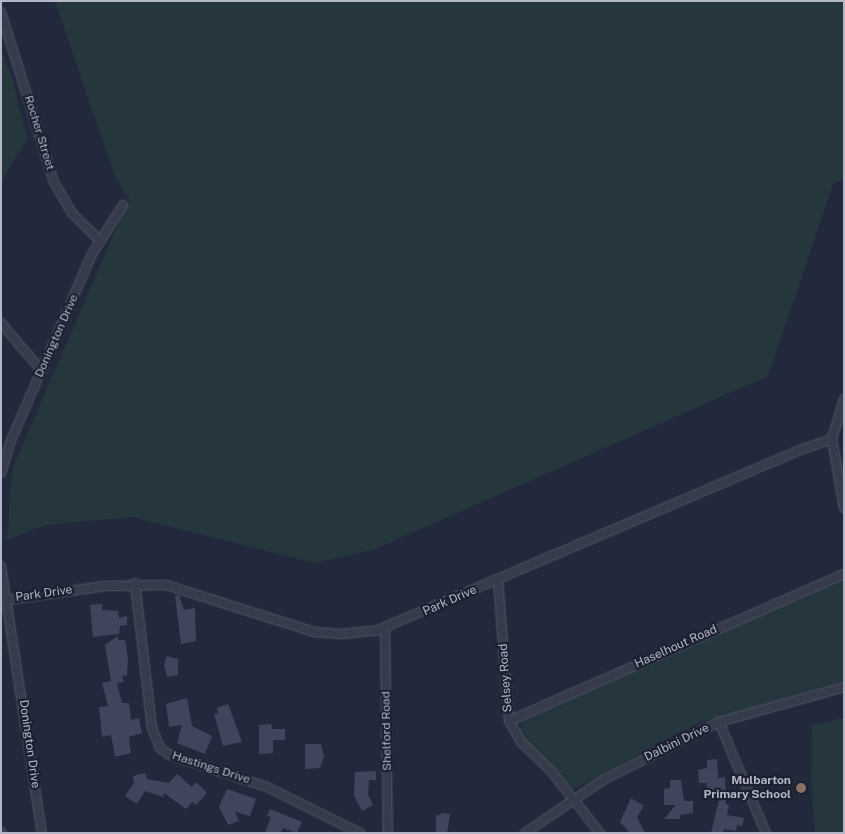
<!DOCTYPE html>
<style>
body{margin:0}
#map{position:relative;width:845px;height:834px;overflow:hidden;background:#23293c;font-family:"Public Sans",sans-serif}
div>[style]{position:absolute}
.green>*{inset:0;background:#25363d}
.building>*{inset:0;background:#3f455c}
.roads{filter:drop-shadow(0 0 1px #525767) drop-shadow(0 0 1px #525767)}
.street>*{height:8px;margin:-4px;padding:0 4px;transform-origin:4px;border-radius:4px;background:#373c4c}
.dots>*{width:14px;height:14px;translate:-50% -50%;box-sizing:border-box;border:2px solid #1c2131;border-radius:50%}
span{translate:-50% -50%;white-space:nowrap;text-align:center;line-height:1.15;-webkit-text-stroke:4.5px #1c2131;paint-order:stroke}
.street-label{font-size:12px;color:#b3b7c8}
.poi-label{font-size:12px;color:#b3b7c8;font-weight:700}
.right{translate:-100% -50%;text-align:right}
.frame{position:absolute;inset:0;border:2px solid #b3b7c8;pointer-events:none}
</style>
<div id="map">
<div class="green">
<i style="clip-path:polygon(55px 1px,844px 1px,844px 179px,833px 184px,768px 376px,373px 550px,314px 563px,132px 517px,45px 525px,7px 540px,12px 470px,129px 199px,116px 179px)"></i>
<i style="clip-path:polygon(1px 51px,12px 77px,27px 139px,1px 182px)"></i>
<i style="clip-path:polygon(844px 579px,844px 681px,699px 723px,574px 789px,528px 749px,518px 733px,522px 721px)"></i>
<i style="clip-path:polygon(844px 718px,844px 833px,815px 833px,811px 782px,812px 725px)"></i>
</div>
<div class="building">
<i style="clip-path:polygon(179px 595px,184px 610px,195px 608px,196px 641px,181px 644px,175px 596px)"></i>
<i style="clip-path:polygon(102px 604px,102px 610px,118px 611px,119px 618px,127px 616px,127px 625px,120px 626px,119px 634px,93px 637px,90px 605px)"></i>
<i style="clip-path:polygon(118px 636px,118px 640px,125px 640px,128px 658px,127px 675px,122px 676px,124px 682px,117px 683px,122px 703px,129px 703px,131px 720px,139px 718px,142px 733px,129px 737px,131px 753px,115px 757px,111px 735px,102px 737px,99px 707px,108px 706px,102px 683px,111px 681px,105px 645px)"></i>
<i style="clip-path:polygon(167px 656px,178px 659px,178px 675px,167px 677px,164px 665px)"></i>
<i style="clip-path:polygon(187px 698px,192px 726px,212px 736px,205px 754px,177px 743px,182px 725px,169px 727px,166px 704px)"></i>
<i style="clip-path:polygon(228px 704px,242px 742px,223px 746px,214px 714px,218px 713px,217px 708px)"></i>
<i style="clip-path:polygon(271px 724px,272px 729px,285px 729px,285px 740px,273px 740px,273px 753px,259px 754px,259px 725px)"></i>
<i style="clip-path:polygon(305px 744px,321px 744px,324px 756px,320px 768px,305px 769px)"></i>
<i style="clip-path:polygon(717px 759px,718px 778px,725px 777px,726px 804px,729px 805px,727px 815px,744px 818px,742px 826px,737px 825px,736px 831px,724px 829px,723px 833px,711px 833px,720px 795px,707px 796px,707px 783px,699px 783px,698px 770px,707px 768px,707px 760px)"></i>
<i style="clip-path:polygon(376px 771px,376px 780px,369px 780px,368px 795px,373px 805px,362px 811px,354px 796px,355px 772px)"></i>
<i style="clip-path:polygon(145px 773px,147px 779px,169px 783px,177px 774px,192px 787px,196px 782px,207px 793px,196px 805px,192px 802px,186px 809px,164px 793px,163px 797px,145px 791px,137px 804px,125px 796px,134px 783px,133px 776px)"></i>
<i style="clip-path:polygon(670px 780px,681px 780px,684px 801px,693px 801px,693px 813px,680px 815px,680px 819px,664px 819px,676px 805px,664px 805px,664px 789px,670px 788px)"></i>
<i style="clip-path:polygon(227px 789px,256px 799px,250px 816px,235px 812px,239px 821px,228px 825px,219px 807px)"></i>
<i style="clip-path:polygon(631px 798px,644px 806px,637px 817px,645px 833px,630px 833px,620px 822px)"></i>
<i style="clip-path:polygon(270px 809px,302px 822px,297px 833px,283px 828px,280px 833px,265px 833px,271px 817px,267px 816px)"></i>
<i style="clip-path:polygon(443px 813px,450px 814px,447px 833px,436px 833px,436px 816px)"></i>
</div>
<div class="roads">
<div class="street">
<i style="left:1px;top:12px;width:178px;rotate:72.7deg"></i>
<i style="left:54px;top:182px;width:34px;rotate:60deg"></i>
<i style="left:71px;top:212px;width:40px;rotate:45deg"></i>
<i style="left:1px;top:323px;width:62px;rotate:49.6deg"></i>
<i style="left:832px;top:439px;width:70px;rotate:80.1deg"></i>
<i style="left:1px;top:473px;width:37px;rotate:-73deg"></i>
<i style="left:12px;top:438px;width:198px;rotate:-66.5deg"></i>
<i style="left:91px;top:256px;width:60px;rotate:-57.9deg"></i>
<i style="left:1px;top:566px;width:270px;rotate:81.3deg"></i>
<i style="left:498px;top:580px;width:141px;rotate:85.5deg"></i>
<i style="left:509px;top:721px;width:24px;rotate:60deg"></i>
<i style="left:521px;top:742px;width:42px;rotate:44deg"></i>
<i style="left:551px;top:771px;width:79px;rotate:51.7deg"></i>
<i style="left:135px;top:583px;width:146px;rotate:83.3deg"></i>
<i style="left:152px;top:728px;width:22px;rotate:68deg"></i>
<i style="left:160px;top:748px;width:12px;rotate:35deg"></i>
<i style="left:170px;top:755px;width:102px;rotate:18.3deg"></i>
<i style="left:267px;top:787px;width:104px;rotate:26.3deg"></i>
<i style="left:7px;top:600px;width:99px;rotate:-8.1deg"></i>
<i style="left:105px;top:586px;width:61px;rotate:-0.9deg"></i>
<i style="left:166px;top:585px;width:155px;rotate:17.6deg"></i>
<i style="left:314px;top:632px;width:28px;rotate:4deg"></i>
<i style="left:342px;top:634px;width:36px;rotate:-6deg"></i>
<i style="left:378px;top:630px;width:456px;rotate:-23.1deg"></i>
<i style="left:797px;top:451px;width:37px;rotate:-19deg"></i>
<i style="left:832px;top:439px;width:42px;rotate:-73.3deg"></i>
<i style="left:385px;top:629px;width:204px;rotate:89.2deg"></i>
<i style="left:509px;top:721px;width:366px;rotate:-23.7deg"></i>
<i style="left:719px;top:722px;width:121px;rotate:67.1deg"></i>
<i style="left:1px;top:832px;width:1px;rotate:45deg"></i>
<i style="left:525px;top:833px;width:94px;rotate:-34.2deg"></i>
<i style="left:603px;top:780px;width:130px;rotate:-26.6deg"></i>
<i style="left:719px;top:722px;width:130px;rotate:-15.6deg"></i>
</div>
</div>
<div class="dots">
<i style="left:801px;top:788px;background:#8d6e63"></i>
</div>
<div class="street-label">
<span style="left:39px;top:133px;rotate:73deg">Rocher Street</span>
<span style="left:57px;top:336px;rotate:-66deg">Donington Drive</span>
<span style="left:44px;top:594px;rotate:-8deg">Park Drive</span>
<span style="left:450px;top:601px;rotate:-24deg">Park Drive</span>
<span style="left:676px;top:647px;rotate:-24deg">Haselhout Road</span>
<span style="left:506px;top:678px;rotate:-94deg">Selsey Road</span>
<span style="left:387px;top:731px;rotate:-91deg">Shelford Road</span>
<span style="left:677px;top:743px;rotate:-26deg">Dalbini Drive</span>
<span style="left:29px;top:744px;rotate:82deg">Donington Drive</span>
<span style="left:211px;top:768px;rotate:18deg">Hastings Drive</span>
</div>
<div class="poi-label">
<span class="right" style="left:791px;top:788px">Mulbarton<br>Primary School</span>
</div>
<div class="frame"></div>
</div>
